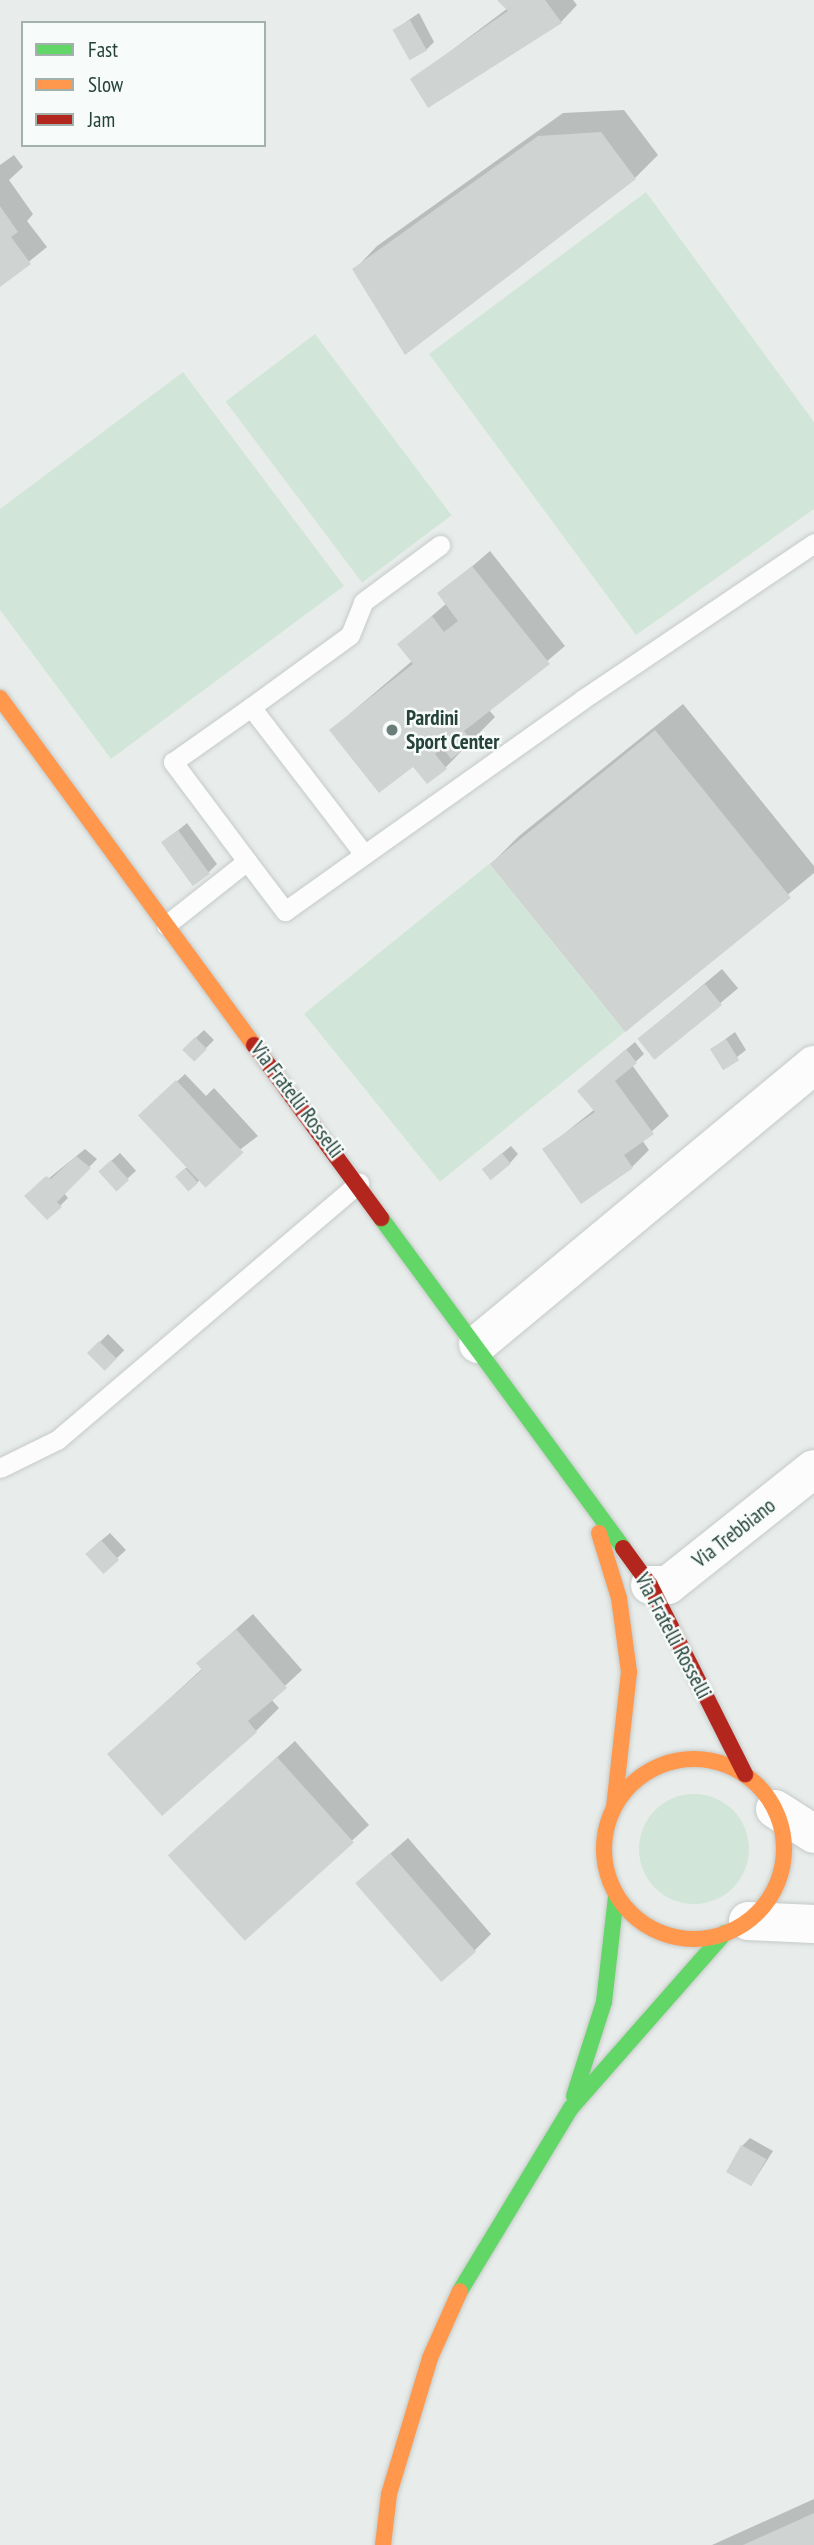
<!DOCTYPE html>
<style>
body{margin:0}
#map{position:relative;width:814px;height:2545px;overflow:hidden;background:#e8edeb;font-family:"PT Sans Narrow",sans-serif}
div>[style]{position:absolute}
.green>*{inset:0;background:#d1e6d8;transform-origin:0 0}
.round{border-radius:50%}
.shadow>*{inset:0;background:#0003;transform-origin:0 0}
.building>*{inset:0;background:#cfd4d2;transform-origin:0 0}
.roads{filter:drop-shadow(0 0 2px #c5cac8) drop-shadow(0 0 2px #c5cac8)}
.lane>*{height:19px;margin:-9.5px;padding:0 9.5px;transform-origin:9.5px;border-radius:9.5px;background:#fcfcfc}
.street>*{height:38px;margin:-19px;padding:0 19px;transform-origin:19px;border-radius:19px;background:#fcfcfc}
.fast>*{height:16px;margin:-8px;padding:0 8px;transform-origin:8px;border-radius:8px;background:#63d668}
.slow>*{height:16px;margin:-8px;padding:0 8px;transform-origin:8px;border-radius:8px;background:#ff974d}
.slow>.ring{margin:-8px;padding:0;box-sizing:content-box;background:none;border:16px solid #ff974d;border-radius:50%}
.jam>*{height:16px;margin:-8px;padding:0 8px;transform-origin:8px;border-radius:8px;background:#b3261e}
.dots>*{width:19px;height:19px;translate:-50% -50%;box-sizing:border-box;border:4px solid #f7fbf9;border-radius:50%}
span{translate:-50% -50%;white-space:nowrap;text-align:center;line-height:1.15;-webkit-text-stroke:5px #f7fbf9;paint-order:stroke}
.poi-label{font-size:21px;color:#24423a;font-weight:700}
.left{translate:0 -50%;text-align:left}
.street-label{font-size:21px;color:#24423a}
.legend{position:absolute;left:21px;top:21px;width:245px;height:126px;box-sizing:border-box;background:#f7fbf9;border:2px solid #a3b1ad;margin:0;padding:9px 12px;list-style:none;font-size:21px;color:#24423a}
.legend li{display:flex;align-items:center;gap:14px;height:35px}
.legend b{width:35px;border:2px solid #a3b1ad}
</style>
<div id="map">
<div class="green">
<i style="clip-path:polygon(646px 192px,814px 422px,814px 509px,636px 635px,429px 354px)"></i>
<i style="left:315px;top:334px;width:227px;height:112px;rotate:53deg"></i>
<i style="clip-path:polygon(183px 372px,344px 586px,111px 759px,0 610px,0 509px)"></i>
<i style="left:489px;top:864px;width:216px;height:238px;rotate:51deg"></i>
<i class="round" style="left:639px;top:1794px;width:110px;height:110px"></i>
</div>
<div class="shadow">
<i style="clip-path:polygon(499px 0,573px 0,577px 5px,561px 22px,412px 80px,508px 8px)"></i>
<i style="clip-path:polygon(419px 13px,434px 42px,426px 50px,394px 30px)"></i>
<i style="clip-path:polygon(624px 110px,658px 155px,635px 178px,354px 270px,377px 246px,563px 113px)"></i>
<i style="clip-path:polygon(14px 155px,23px 167px,9px 180px,33px 214px,27px 221px,47px 247px,0 285px,0 165px)"></i>
<i style="clip-path:polygon(490px 551px,565px 646px,489px 710px,495px 717px,446px 767px,413px 764px,331px 730px,412px 661px,399px 644px,447px 603px,440px 594px)"></i>
<i style="clip-path:polygon(683px 704px,814px 866px,814px 873px,624px 1030px,491px 864px,519px 836px)"></i>
<i style="clip-path:polygon(187px 823px,217px 864px,209px 872px,163px 843px)"></i>
<i style="left:722px;top:969px;width:25px;height:108px;rotate:50deg"></i>
<i style="clip-path:polygon(204px 1030px,214px 1040px,206px 1048px,184px 1049px)"></i>
<i style="clip-path:polygon(735px 1032px,746px 1050px,723px 1068px,712px 1049px)"></i>
<i style="clip-path:polygon(635px 1042px,644px 1054px,632px 1065px,669px 1116px,642px 1140px,649px 1150px,632px 1167px,581px 1202px,545px 1149px,595px 1109px,587px 1083px)"></i>
<i style="clip-path:polygon(185px 1074px,206px 1096px,214px 1088px,258px 1136px,188px 1189px,177px 1177px,189px 1165px,149px 1107px)"></i>
<i style="clip-path:polygon(511px 1146px,518px 1154px,510px 1163px,493px 1161px)"></i>
<i style="clip-path:polygon(85px 1149px,97px 1159px,64px 1193px,68px 1198px,60px 1206px,27px 1196px)"></i>
<i style="left:120px;top:1153px;width:24px;height:27px;rotate:48deg"></i>
<i style="left:108px;top:1334px;width:23px;height:27px;rotate:45deg"></i>
<i style="clip-path:polygon(110px 1533px,126px 1550px,103px 1571px,96px 1545px)"></i>
<i style="clip-path:polygon(253px 1614px,302px 1670px,271px 1699px,279px 1708px,256px 1731px,109px 1754px,203px 1668px,198px 1663px)"></i>
<i style="clip-path:polygon(295px 1741px,369px 1825px,246px 1938px,187px 1838px)"></i>
<i style="clip-path:polygon(408px 1838px,491px 1934px,474px 1951px,357px 1883px)"></i>
<i style="clip-path:polygon(750px 2138px,773px 2151px,752px 2184px,742px 2146px)"></i>
<i style="clip-path:polygon(814px 2499px,814px 2545px,712px 2545px)"></i>
</div>
<div class="building">
<i style="clip-path:polygon(497px 0,545px 0,562px 23px,428px 108px,410px 79px,508px 11px)"></i>
<i style="left:410px;top:20px;width:35px;height:20px;rotate:61deg"></i>
<i style="clip-path:polygon(601px 132px,636px 179px,405px 355px,352px 269px,538px 136px)"></i>
<i style="clip-path:polygon(0 206px,18px 232px,11px 237px,31px 264px,0 287px)"></i>
<i style="clip-path:polygon(472px 566px,550px 664px,464px 731px,473px 742px,451px 759px,443px 748px,435px 754px,447px 769px,427px 784px,413px 767px,379px 793px,329px 730px,413px 664px,397px 644px,432px 616px,444px 632px,458px 621px,437px 593px)"></i>
<i style="left:655px;top:730px;width:216px;height:213px;rotate:51deg"></i>
<i style="left:178px;top:830px;width:54px;height:21px;rotate:54deg"></i>
<i style="left:705px;top:984px;width:27px;height:87px;rotate:51deg"></i>
<i style="left:195px;top:1037px;width:17px;height:18px;rotate:45deg"></i>
<i style="left:726px;top:1039px;width:25px;height:19px;rotate:58deg"></i>
<i style="clip-path:polygon(626px 1049px,637px 1063px,615px 1081px,654px 1134px,624px 1155px,633px 1168px,581px 1204px,542px 1149px,595px 1112px,577px 1091px)"></i>
<i style="left:176px;top:1080px;width:99px;height:52px;rotate:47deg"></i>
<i style="left:502px;top:1153px;width:14px;height:26px;rotate:51deg"></i>
<i style="clip-path:polygon(76px 1156px,91px 1168px,57px 1202px,62px 1207px,47px 1220px,24px 1196px,46px 1176px,51px 1179px)"></i>
<i style="left:111px;top:1160px;width:27px;height:17px;rotate:48deg"></i>
<i style="left:185px;top:1168px;width:20px;height:13px;rotate:49deg"></i>
<i style="left:99px;top:1341px;width:25px;height:17px;rotate:45deg"></i>
<i style="left:101px;top:1540px;width:27px;height:21px;rotate:48deg"></i>
<i style="clip-path:polygon(236px 1629px,287px 1688px,248px 1721px,257px 1732px,162px 1816px,107px 1754px,202px 1670px,196px 1663px)"></i>
<i style="left:277px;top:1757px;width:115px;height:147px;rotate:48deg"></i>
<i style="left:390px;top:1853px;width:131px;height:46px;rotate:49deg"></i>
<i style="left:741px;top:2145px;width:29px;height:31px;rotate:29deg"></i>
<i style="clip-path:polygon(814px 2513px,814px 2545px,743px 2545px)"></i>
</div>
<div class="roads">
<div class="lane">
<i style="left:251px;top:707px;width:122px;rotate:-36deg"></i>
<i style="left:350px;top:635px;width:35px;rotate:-68deg"></i>
<i style="left:363px;top:602px;width:96px;rotate:-36.5deg"></i>
<i style="left:247px;top:861px;width:124px;rotate:-126.8deg"></i>
<i style="left:173px;top:762px;width:95px;rotate:-35.2deg"></i>
<i style="left:251px;top:707px;width:185px;rotate:52.5deg"></i>
<i style="left:166px;top:925px;width:103px;rotate:-38.3deg"></i>
<i style="left:247px;top:861px;width:63px;rotate:52.8deg"></i>
<i style="left:285px;top:911px;width:366px;rotate:-35.4deg"></i>
<i style="left:583px;top:699px;width:279px;rotate:-34deg"></i>
<i style="left:0;top:1468px;width:64px;rotate:-26.2deg"></i>
<i style="left:57px;top:1440px;width:397px;rotate:-40.4deg"></i>
</div>
<div class="street">
<i style="left:478px;top:1344px;width:437px;rotate:-39.7deg"></i>
<i style="left:650px;top:1585px;width:18px"></i>
<i style="left:668px;top:1585px;width:186px;rotate:-38.5deg"></i>
<i style="left:775px;top:1809px;width:46px;rotate:32.7deg"></i>
<i style="left:748px;top:1921px;width:66px;rotate:2.6deg"></i>
</div>
<div class="fast">
<i style="left:381px;top:1218px;width:409px;rotate:53.7deg"></i>
<i style="left:574px;top:2096px;width:99px;rotate:-72.3deg"></i>
<i style="left:604px;top:2002px;width:107px;rotate:-83.5deg"></i>
<i style="left:460px;top:2291px;width:214px;rotate:-58.8deg"></i>
<i style="left:571px;top:2108px;width:233px;rotate:-48.7deg"></i>
</div>
<div class="slow">
<i style="left:0;top:698px;width:430px;rotate:53.8deg"></i>
<i style="left:599px;top:1533px;width:68px;rotate:72.9deg"></i>
<i style="left:619px;top:1598px;width:75px;rotate:82.3deg"></i>
<i style="left:629px;top:1672px;width:136px;rotate:96.3deg"></i>
<i class="ring" style="left:604px;top:1759px;width:164px;height:164px"></i>
<i style="left:383px;top:2545px;width:51px;rotate:-83.3deg"></i>
<i style="left:389px;top:2494px;width:142px;rotate:-73.2deg"></i>
<i style="left:430px;top:2358px;width:73px;rotate:-65.9deg"></i>
</div>
<div class="jam">
<i style="left:254px;top:1045px;width:215px;rotate:53.7deg"></i>
<i style="left:623px;top:1548px;width:46px;rotate:53.9deg"></i>
<i style="left:650px;top:1585px;width:212px;rotate:63.3deg"></i>
</div>
</div>
<div class="dots">
<i style="left:392px;top:730px;background:#697e78"></i>
</div>
<div class="poi-label">
<span class="left" style="left:406px;top:730px">Pardini<br>Sport Center</span>
</div>
<div class="street-label">
<span style="left:297px;top:1100px;rotate:53deg">Via Fratelli Rosselli</span>
<span style="left:734px;top:1533px;rotate:-38deg">Via Trebbiano</span>
<span style="left:673px;top:1636px;rotate:62deg">Via Fratelli Rosselli</span>
</div>
<ul class="legend">
<li><b style="height:9px;background:#63d668"></b>Fast</li>
<li><b style="height:9px;background:#ff974d"></b>Slow</li>
<li><b style="height:9px;background:#b3261e"></b>Jam</li>
</ul>
</div>
